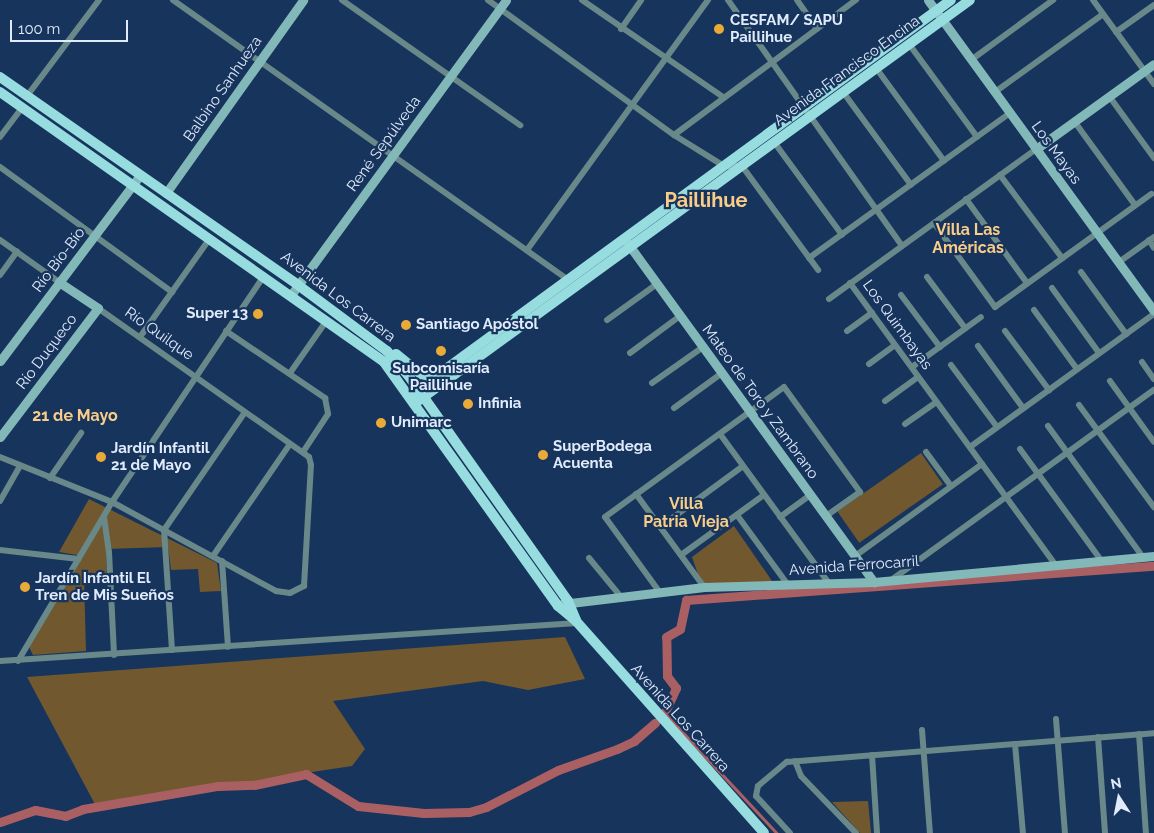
<!DOCTYPE html>
<meta charset="utf-8">
<style>
body{margin:0}
#map{position:relative;width:1154px;height:833px;overflow:hidden;background:#17345d;font-family:Raleway,sans-serif}
div>[style]{position:absolute}
.green>*{inset:0;background:#72582f;transform-origin:0 0}
.stream>*{height:2.5px;margin:-1.25px;padding:0 1.25px;transform-origin:1.25px;border-radius:1.25px;background:#aa6063}
.canal>*{height:9px;margin:-4.5px;padding:0 4.5px;transform-origin:4.5px;border-radius:4.5px;background:#aa6063}
.street>*{height:6px;margin:-3px;padding:0 3px;transform-origin:3px;border-radius:3px;background:#688889}
.secondary>*{height:9px;margin:-4.5px;padding:0 4.5px;transform-origin:4.5px;border-radius:4.5px;background:#83b8b9}
.primary>*{height:10px;margin:-5px;padding:0 5px;transform-origin:5px;border-radius:5px;background:#97dcde}
.dots>*{width:14px;height:14px;translate:-50% -50%;box-sizing:border-box;border:2px solid #17345d;border-radius:50%}
span{translate:-50% -50%;white-space:nowrap;text-align:center;line-height:1.15;-webkit-text-stroke:4.5px #17345d;paint-order:stroke}
.poi-label{font-size:15px;color:#e0ebfb;font-weight:700}
.left{translate:0 -50%;text-align:left}
.right{translate:-100% -50%;text-align:right}
.street-label{font-size:15px;color:#e0ebfb}
.neighbourhood-label{font-size:16px;color:#f9cd88;font-weight:700}
.district-label{font-size:20px;color:#f9cd88;font-weight:700}
.north{position:absolute;left:1094px;top:773px;width:50px;height:50px;-webkit-text-stroke:4px #17345d;paint-order:stroke;rotate:349deg;font-size:14px;font-weight:700;line-height:20px;text-align:center;color:#e0ebfb}
.north::after{content:'';display:block;margin:auto;width:18px;height:22px;background:#e0ebfb;clip-path:polygon(50% 0,100% 100%,50% 72%,0 100%)}
.scale{position:absolute;left:10px;top:20px;width:118px;height:22px;box-sizing:border-box;border:2px solid #e0ebfb;border-top:0;padding-left:6px;font-size:15px;line-height:18px;white-space:nowrap;color:#e0ebfb;-webkit-text-stroke:4px #17345d;paint-order:stroke}
</style>
<div id="map">
<div class="green">
<i style="left:921px;top:453px;width:38px;height:102px;rotate:55deg"></i>
<i style="clip-path:polygon(89px 499px,217px 563px,221px 591px,200px 592px,198px 569px,171px 570px,168px 547px,106px 549px,107px 575px,84px 575px,86px 651px,33px 655px,29px 647px,83px 556px,59px 552px)"></i>
<i style="clip-path:polygon(734px 526px,772px 581px,702px 586px,692px 557px)"></i>
<i style="clip-path:polygon(565px 637px,585px 679px,528px 690px,483px 681px,333px 701px,365px 749px,352px 766px,292px 775px,254px 785px,218px 786px,97px 808px,27px 677px)"></i>
<i style="clip-path:polygon(868px 801px,871px 833px,860px 833px,832px 802px)"></i>
</div>
<div class="stream">
<i style="left:665px;top:713px;width:164px;rotate:47deg"></i>
</div>
<div class="canal">
<i style="left:663px;top:716px;width:31px;rotate:-65deg"></i>
<i style="left:676px;top:688px;width:15px;rotate:-127deg"></i>
<i style="left:667px;top:676px;width:39px;rotate:-91deg"></i>
<i style="left:666px;top:637px;width:16px;rotate:-30deg"></i>
<i style="left:680px;top:629px;width:30px;rotate:-78deg"></i>
<i style="left:686px;top:600px;width:469px;rotate:-4.2deg"></i>
<i style="left:0;top:822px;width:37px;rotate:-19deg"></i>
<i style="left:35px;top:810px;width:31px;rotate:11deg"></i>
<i style="left:65px;top:816px;width:19px;rotate:-21deg"></i>
<i style="left:83px;top:809px;width:137px;rotate:-9.7deg"></i>
<i style="left:218px;top:786px;width:36px;rotate:-2deg"></i>
<i style="left:254px;top:785px;width:53px;rotate:-11.9deg"></i>
<i style="left:306px;top:774px;width:61px;rotate:31.6deg"></i>
<i style="left:358px;top:806px;width:66px;rotate:6.1deg"></i>
<i style="left:424px;top:813px;width:45px;rotate:-1.3deg"></i>
<i style="left:469px;top:812px;width:18px;rotate:-16deg"></i>
<i style="left:486px;top:807px;width:81px;rotate:-27.2deg"></i>
<i style="left:558px;top:770px;width:63px;rotate:-19.6deg"></i>
<i style="left:617px;top:749px;width:19px;rotate:-25deg"></i>
<i style="left:634px;top:741px;width:28px;rotate:-41deg"></i>
</div>
<div class="street">
<i style="left:173px;top:0;width:486px;rotate:35.3deg"></i>
<i style="left:342px;top:0;width:218px;rotate:35.1deg"></i>
<i style="left:488px;top:0;width:230px;rotate:36deg"></i>
<i style="left:674px;top:135px;width:59px;rotate:31.8deg"></i>
<i style="left:724px;top:166px;width:18px"></i>
<i style="left:742px;top:166px;width:129px;rotate:53.8deg"></i>
<i style="left:582px;top:0;width:171px;rotate:34.5deg"></i>
<i style="left:728px;top:0;width:301px;rotate:54.7deg"></i>
<i style="left:797px;top:0;width:35px;rotate:55deg"></i>
<i style="left:1093px;top:0;width:104px;rotate:54deg"></i>
<i style="left:621px;top:29px;width:35px;rotate:-55deg"></i>
<i style="left:1116px;top:32px;width:47px;rotate:-35.4deg"></i>
<i style="left:909px;top:44px;width:115px;rotate:53.8deg"></i>
<i style="left:971px;top:60px;width:102px;rotate:-36.2deg"></i>
<i style="left:876px;top:68px;width:115px;rotate:53.8deg"></i>
<i style="left:843px;top:92px;width:115px;rotate:53.8deg"></i>
<i style="left:995px;top:92px;width:133px;rotate:-35.8deg"></i>
<i style="left:27px;top:96px;width:120px;rotate:-53.1deg"></i>
<i style="left:1109px;top:96px;width:77px;rotate:54deg"></i>
<i style="left:1074px;top:121px;width:104px;rotate:54deg"></i>
<i style="left:674px;top:135px;width:227px;rotate:-36.6deg"></i>
<i style="left:0;top:137px;width:36px;rotate:-53deg"></i>
<i style="left:774px;top:142px;width:115px;rotate:53.8deg"></i>
<i style="left:0;top:167px;width:213px;rotate:36deg"></i>
<i style="left:1000px;top:175px;width:104px;rotate:53.2deg"></i>
<i style="left:966px;top:199px;width:104px;rotate:54deg"></i>
<i style="left:934px;top:223px;width:104px;rotate:54deg"></i>
<i style="left:995px;top:307px;width:193px;rotate:-35.9deg"></i>
<i style="left:0;top:240px;width:72px;rotate:35.4deg"></i>
<i style="left:1149px;top:240px;width:9px;rotate:58deg"></i>
<i style="left:527px;top:250px;width:309px;rotate:-54.1deg"></i>
<i style="left:809px;top:258px;width:248px;rotate:-35.8deg"></i>
<i style="left:1119px;top:262px;width:43px;rotate:-35.5deg"></i>
<i style="left:1081px;top:272px;width:77px;rotate:54deg"></i>
<i style="left:0;top:275px;width:29px;rotate:-54deg"></i>
<i style="left:927px;top:277px;width:64px;rotate:53.3deg"></i>
<i style="left:850px;top:283px;width:348px;rotate:53.9deg"></i>
<i style="left:1052px;top:288px;width:80px;rotate:54.1deg"></i>
<i style="left:901px;top:295px;width:65px;rotate:53.1deg"></i>
<i style="left:829px;top:299px;width:256px;rotate:-35.9deg"></i>
<i style="left:1034px;top:310px;width:73px;rotate:53.9deg"></i>
<i style="left:607px;top:320px;width:62px;rotate:-35.8deg"></i>
<i style="left:226px;top:331px;width:120px;rotate:34.1deg"></i>
<i style="left:325px;top:398px;width:16px;rotate:79deg"></i>
<i style="left:328px;top:414px;width:45px;rotate:123.3deg"></i>
<i style="left:847px;top:331px;width:31px;rotate:-36deg"></i>
<i style="left:1005px;top:331px;width:74px;rotate:53.3deg"></i>
<i style="left:140px;top:337px;width:121px;rotate:-54.7deg"></i>
<i style="left:978px;top:346px;width:77px;rotate:54deg"></i>
<i style="left:630px;top:353px;width:62px;rotate:-36.5deg"></i>
<i style="left:1142px;top:362px;width:21px;rotate:55deg"></i>
<i style="left:869px;top:364px;width:32px;rotate:-36deg"></i>
<i style="left:951px;top:365px;width:77px;rotate:53.4deg"></i>
<i style="left:912px;top:367px;width:85px;rotate:-35.9deg"></i>
<i style="left:290px;top:373px;width:65px;rotate:-55.1deg"></i>
<i style="left:1110px;top:381px;width:75px;rotate:54.2deg"></i>
<i style="left:652px;top:383px;width:62px;rotate:-35.2deg"></i>
<i style="left:885px;top:401px;width:41px;rotate:-36deg"></i>
<i style="left:1079px;top:405px;width:127px;rotate:53.7deg"></i>
<i style="left:674px;top:408px;width:59px;rotate:-36.1deg"></i>
<i style="left:905px;top:424px;width:38px;rotate:-35deg"></i>
<i style="left:1048px;top:426px;width:162px;rotate:54.1deg"></i>
<i style="left:720px;top:434px;width:183px;rotate:53.9deg"></i>
<i style="left:970px;top:447px;width:227px;rotate:-35.9deg"></i>
<i style="left:1020px;top:449px;width:137px;rotate:53.9deg"></i>
<i style="left:926px;top:452px;width:42px;rotate:53.7deg"></i>
<i style="left:0;top:457px;width:121px;rotate:21.9deg"></i>
<i style="left:112px;top:502px;width:187px;rotate:28.5deg"></i>
<i style="left:276px;top:591px;width:14px;rotate:8deg"></i>
<i style="left:290px;top:593px;width:16px;rotate:-27deg"></i>
<i style="left:304px;top:586px;width:121px;rotate:-86.7deg"></i>
<i style="left:311px;top:465px;width:8px;rotate:-104deg"></i>
<i style="left:309px;top:457px;width:258px;rotate:-144.8deg"></i>
<i style="left:50px;top:478px;width:55px;rotate:-55.4deg"></i>
<i style="left:636px;top:494px;width:115px;rotate:53.8deg"></i>
<i style="left:0;top:501px;width:40px;rotate:-60.3deg"></i>
<i style="left:737px;top:515px;width:87px;rotate:53.9deg"></i>
<i style="left:104px;top:517px;width:35px;rotate:82deg"></i>
<i style="left:109px;top:552px;width:103px;rotate:87.2deg"></i>
<i style="left:780px;top:517px;width:37px;rotate:-36deg"></i>
<i style="left:660px;top:527px;width:103px;rotate:-36.3deg"></i>
<i style="left:0;top:550px;width:79px;rotate:6.6deg"></i>
<i style="left:681px;top:555px;width:102px;rotate:-35.9deg"></i>
<i style="left:213px;top:556px;width:136px;rotate:-55.5deg"></i>
<i style="left:855px;top:556px;width:157px;rotate:-35.9deg"></i>
<i style="left:589px;top:558px;width:50px;rotate:50.6deg"></i>
<i style="left:222px;top:561px;width:86px;rotate:86deg"></i>
<i style="left:894px;top:578px;width:321px;rotate:-35.9deg"></i>
<i style="left:661px;top:594px;width:95px;rotate:-126deg"></i>
<i style="left:605px;top:517px;width:221px;rotate:-36deg"></i>
<i style="left:784px;top:387px;width:130px;rotate:54.1deg"></i>
<i style="left:860px;top:492px;width:42px;rotate:144.8deg"></i>
<i style="left:172px;top:650px;width:120px;rotate:-93.8deg"></i>
<i style="left:164px;top:530px;width:143px;rotate:-55.5deg"></i>
<i style="left:0;top:661px;width:579px;rotate:-3.76deg"></i>
<i style="left:18px;top:661px;width:185px;rotate:-59.4deg"></i>
<i style="left:112px;top:502px;width:272px;rotate:-56.1deg"></i>
<i style="left:1056px;top:719px;width:114px;rotate:85.5deg"></i>
<i style="left:922px;top:730px;width:103px;rotate:85.6deg"></i>
<i style="left:1139px;top:734px;width:99px;rotate:86deg"></i>
<i style="left:1098px;top:737px;width:96px;rotate:85.8deg"></i>
<i style="left:1015px;top:744px;width:89px;rotate:84.9deg"></i>
<i style="left:872px;top:755px;width:78px;rotate:86.3deg"></i>
<i style="left:795px;top:761px;width:16px;rotate:68deg"></i>
<i style="left:801px;top:776px;width:79px;rotate:46deg"></i>
<i style="left:790px;top:833px;width:50px;rotate:-132.6deg"></i>
<i style="left:756px;top:796px;width:10px;rotate:-79deg"></i>
<i style="left:758px;top:786px;width:38px;rotate:-40deg"></i>
<i style="left:787px;top:762px;width:368px;rotate:-4.5deg"></i>
</div>
<div class="secondary">
<i style="left:928px;top:0;width:384px;rotate:54deg"></i>
<i style="left:1036px;top:149px;width:145px;rotate:-35.8deg"></i>
<i style="left:166px;top:193px;width:237px;rotate:-54.6deg"></i>
<i style="left:626px;top:241px;width:422px;rotate:54deg"></i>
<i style="left:291px;top:295px;width:365px;rotate:-53.9deg"></i>
<i style="left:0;top:361px;width:233px;rotate:-53deg"></i>
<i style="left:0;top:437px;width:162px;rotate:-52.8deg"></i>
<i style="left:98px;top:308px;width:47px;rotate:-146.3deg"></i>
<i style="left:562px;top:604px;width:143px;rotate:-6.8deg"></i>
<i style="left:704px;top:587px;width:170px;rotate:-1.7deg"></i>
<i style="left:874px;top:582px;width:281px;rotate:-5.3deg"></i>
</div>
<div class="primary">
<i style="left:0;top:77px;width:363px;rotate:34.9deg"></i>
<i style="left:298px;top:285px;width:111px;rotate:36.6deg"></i>
<i style="left:387px;top:351px;width:32px;rotate:49deg"></i>
<i style="left:408px;top:375px;width:277px;rotate:54.7deg"></i>
<i style="left:568px;top:601px;width:21px;rotate:67deg"></i>
<i style="left:0;top:92px;width:469px;rotate:35.1deg"></i>
<i style="left:384px;top:362px;width:300px;rotate:54.5deg"></i>
<i style="left:558px;top:606px;width:23px;rotate:40deg"></i>
<i style="left:576px;top:621px;width:283px;rotate:48.4deg"></i>
<i style="left:396px;top:354px;width:32px;rotate:39deg"></i>
<i style="left:421px;top:374px;width:14px;rotate:12deg"></i>
<i style="left:413px;top:393px;width:666px;rotate:-36.15deg"></i>
<i style="left:418px;top:401px;width:682px;rotate:-36deg"></i>
</div>
<div class="dots">
<i style="left:719px;top:29px;background:#eaaa38"></i>
<i style="left:258px;top:314px;background:#eaaa38"></i>
<i style="left:406px;top:325px;background:#eaaa38"></i>
<i style="left:441px;top:351px;background:#eaaa38"></i>
<i style="left:468px;top:404px;background:#eaaa38"></i>
<i style="left:381px;top:423px;background:#eaaa38"></i>
<i style="left:543px;top:455px;background:#eaaa38"></i>
<i style="left:101px;top:457px;background:#eaaa38"></i>
<i style="left:25px;top:587px;background:#eaaa38"></i>
</div>
<div class="poi-label">
<span class="left" style="left:730px;top:29px">CESFAM/ SAPU<br>Paillihue</span>
<span class="right" style="left:248px;top:314px">Super 13</span>
<span class="left" style="left:416px;top:325px">Santiago Apóstol</span>
<span style="left:441px;top:377px">Subcomisaría<br>Paillihue</span>
<span class="left" style="left:478px;top:404px">Infinia</span>
<span class="left" style="left:391px;top:423px">Unimarc</span>
<span class="left" style="left:553px;top:455px">SuperBodega<br>Acuenta</span>
<span class="left" style="left:111px;top:457px">Jardín Infantil<br>21 de Mayo</span>
<span class="left" style="left:35px;top:587px">Jardín Infantil El<br>Tren de Mis Sueños</span>
</div>
<div class="street-label">
<span style="left:847px;top:71px;rotate:-36deg">Avenida Francisco Encina</span>
<span style="left:223px;top:89px;rotate:-55deg">Balbino Sanhueza</span>
<span style="left:384px;top:144px;rotate:-54deg">René Sepúlveda</span>
<span style="left:1056px;top:153px;rotate:54deg">Los Mayas</span>
<span style="left:59px;top:260px;rotate:-53deg">Río Bío-Bío</span>
<span style="left:338px;top:297px;rotate:37deg">Avenida Los Carrera</span>
<span style="left:897px;top:325px;rotate:54deg">Los Quimbayas</span>
<span style="left:159px;top:334px;rotate:35deg">Río Quilque</span>
<span style="left:47px;top:352px;rotate:-53deg">Río Duqueco</span>
<span style="left:760px;top:402px;rotate:54deg">Mateo de Toro y Zambrano</span>
<span style="left:854px;top:566px;rotate:-4deg">Avenida Ferrocarril</span>
<span style="left:680px;top:718px;rotate:48deg">Avenida Los Carrera</span>
</div>
<div class="neighbourhood-label">
<span style="left:968px;top:239px">Villa Las<br>Américas</span>
<span style="left:75px;top:416px">21 de Mayo</span>
<span style="left:686px;top:513px">Villa<br>Patria Vieja</span>
</div>
<div class="district-label">
<span style="left:706px;top:200px">Paillihue</span>
</div>
<div class="north">N</div>
<div class="scale">100 m</div>
</div>
